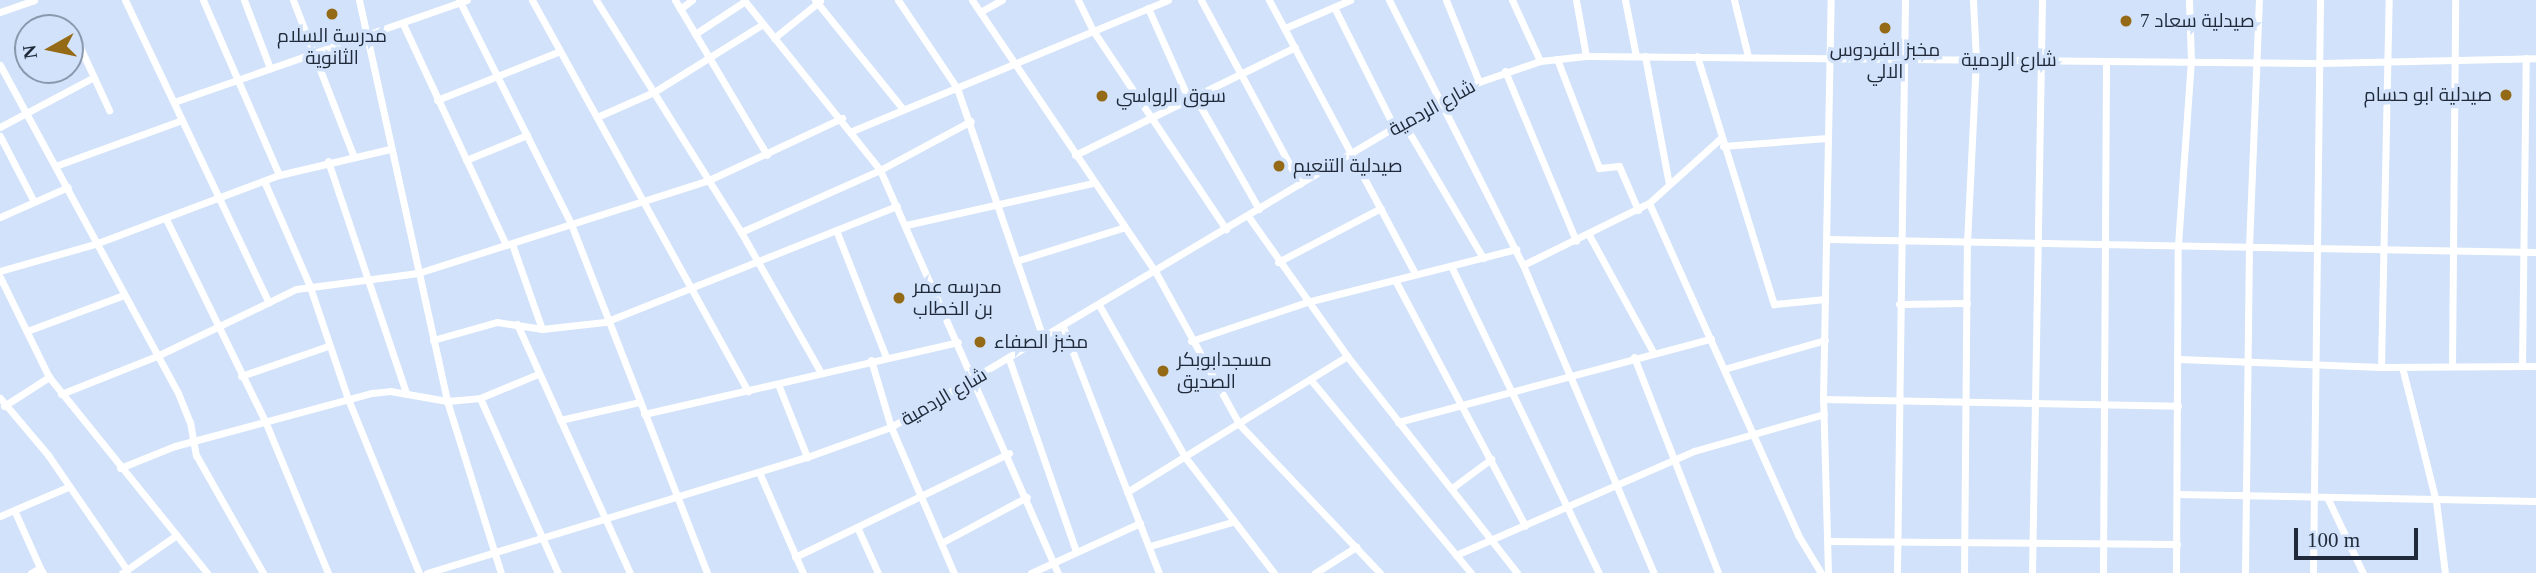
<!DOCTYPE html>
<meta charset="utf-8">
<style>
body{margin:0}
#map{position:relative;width:2536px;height:573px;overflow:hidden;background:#d1e2fa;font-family:"Times New Roman",Cairo,serif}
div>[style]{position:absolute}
.minor>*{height:7px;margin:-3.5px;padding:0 3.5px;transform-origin:3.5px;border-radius:3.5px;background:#fff}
.dots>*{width:19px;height:19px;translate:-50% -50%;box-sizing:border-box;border:4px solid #d1e2fa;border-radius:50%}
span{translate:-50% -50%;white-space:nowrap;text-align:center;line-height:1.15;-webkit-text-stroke:7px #d1e2fa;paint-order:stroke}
.poi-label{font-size:19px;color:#202a3a}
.left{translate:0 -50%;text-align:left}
.right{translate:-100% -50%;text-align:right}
.street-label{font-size:19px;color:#202a3a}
.north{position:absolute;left:14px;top:14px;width:70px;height:70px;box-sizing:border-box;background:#d1e2fa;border:2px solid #8a98ad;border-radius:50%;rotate:261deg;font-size:19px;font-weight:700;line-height:28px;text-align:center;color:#202a3a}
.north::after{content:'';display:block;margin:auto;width:24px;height:32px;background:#956a16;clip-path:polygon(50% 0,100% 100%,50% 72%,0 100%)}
.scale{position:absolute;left:2294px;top:528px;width:124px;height:32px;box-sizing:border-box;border:4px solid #202a3a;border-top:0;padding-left:9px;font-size:21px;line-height:24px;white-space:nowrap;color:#202a3a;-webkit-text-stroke:5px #d1e2fa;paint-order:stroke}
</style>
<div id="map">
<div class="minor">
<i style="left:125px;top:0;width:335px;rotate:64.6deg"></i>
<i style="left:203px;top:0;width:191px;rotate:66.5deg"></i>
<i style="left:244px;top:0;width:73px;rotate:69.1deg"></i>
<i style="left:293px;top:0;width:166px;rotate:68.8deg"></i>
<i style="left:359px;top:0;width:411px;rotate:77.6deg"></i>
<i style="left:447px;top:401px;width:180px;rotate:72.6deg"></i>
<i style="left:459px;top:0;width:250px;rotate:63.4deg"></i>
<i style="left:571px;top:224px;width:375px;rotate:68.7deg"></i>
<i style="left:532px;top:0;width:447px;rotate:61.1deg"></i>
<i style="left:596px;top:0;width:274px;rotate:58deg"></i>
<i style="left:741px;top:232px;width:162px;rotate:60.4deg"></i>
<i style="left:675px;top:0;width:180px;rotate:59.3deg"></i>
<i style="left:744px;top:0;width:218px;rotate:51.3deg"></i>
<i style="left:880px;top:170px;width:441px;rotate:66.2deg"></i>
<i style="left:815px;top:0;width:140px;rotate:51.1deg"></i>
<i style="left:898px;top:0;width:106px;rotate:56.2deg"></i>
<i style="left:957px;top:88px;width:264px;rotate:71deg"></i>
<i style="left:972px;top:0;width:327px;rotate:56deg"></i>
<i style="left:1155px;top:271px;width:175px;rotate:61.2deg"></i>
<i style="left:1239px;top:424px;width:205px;rotate:46.6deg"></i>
<i style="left:1078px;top:0;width:32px;rotate:64deg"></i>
<i style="left:1092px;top:29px;width:241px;rotate:56.2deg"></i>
<i style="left:1201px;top:0;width:209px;rotate:61.7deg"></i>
<i style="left:1269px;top:0;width:310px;rotate:61.9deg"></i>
<i style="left:1389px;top:0;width:297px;rotate:63.2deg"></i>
<i style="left:1523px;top:265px;width:335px;rotate:67deg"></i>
<i style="left:1446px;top:0;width:88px;rotate:68.1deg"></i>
<i style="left:1512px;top:0;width:67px;rotate:65.3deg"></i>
<i style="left:1576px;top:0;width:57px;rotate:79.9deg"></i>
<i style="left:1625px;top:0;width:57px;rotate:78.9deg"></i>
<i style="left:1734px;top:0;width:58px;rotate:76deg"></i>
<i style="left:1334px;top:7px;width:134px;rotate:63.4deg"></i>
<i style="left:1148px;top:8px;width:101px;rotate:66deg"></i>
<i style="left:680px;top:9px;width:15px;rotate:-37deg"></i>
<i style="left:0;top:12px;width:36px;rotate:-19deg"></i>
<i style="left:980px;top:12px;width:25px;rotate:-29deg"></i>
<i style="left:403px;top:24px;width:244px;rotate:65deg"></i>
<i style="left:1285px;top:28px;width:71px;rotate:-23.3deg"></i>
<i style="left:695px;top:34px;width:60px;rotate:-33.4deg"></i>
<i style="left:774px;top:38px;width:59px;rotate:-38.8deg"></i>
<i style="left:79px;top:45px;width:72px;rotate:65.2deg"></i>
<i style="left:1645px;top:56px;width:130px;rotate:79.4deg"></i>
<i style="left:1697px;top:56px;width:260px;rotate:72.8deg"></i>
<i style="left:1774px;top:304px;width:51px;rotate:-5.6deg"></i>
<i style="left:1557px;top:59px;width:117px;rotate:68.9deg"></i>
<i style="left:1599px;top:168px;width:20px;rotate:-6deg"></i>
<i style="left:1619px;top:166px;width:48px;rotate:66.6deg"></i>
<i style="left:0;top:65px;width:373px;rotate:61.5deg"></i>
<i style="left:178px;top:393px;width:31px;rotate:68deg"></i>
<i style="left:190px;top:422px;width:34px;rotate:80deg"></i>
<i style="left:196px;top:455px;width:136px;rotate:60.4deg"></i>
<i style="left:1505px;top:71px;width:184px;rotate:67.3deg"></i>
<i style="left:1195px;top:97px;width:129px;rotate:60.3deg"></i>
<i style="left:437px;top:100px;width:132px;rotate:-21.7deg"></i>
<i style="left:174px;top:102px;width:310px;rotate:-19.2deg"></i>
<i style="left:597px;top:117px;width:62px;rotate:-23.7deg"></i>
<i style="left:654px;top:92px;width:128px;rotate:-32deg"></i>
<i style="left:1403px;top:122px;width:158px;rotate:59.5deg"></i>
<i style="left:0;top:127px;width:106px;rotate:-28deg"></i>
<i style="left:852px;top:131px;width:342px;rotate:-22.5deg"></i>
<i style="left:0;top:136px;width:74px;rotate:62.7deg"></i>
<i style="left:1723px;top:146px;width:104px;rotate:-4.4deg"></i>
<i style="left:1075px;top:155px;width:245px;rotate:-26.1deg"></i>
<i style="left:466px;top:160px;width:66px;rotate:-22.3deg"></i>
<i style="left:328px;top:161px;width:245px;rotate:71.4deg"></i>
<i style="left:58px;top:165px;width:132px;rotate:-19.9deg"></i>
<i style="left:264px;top:181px;width:112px;rotate:66.4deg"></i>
<i style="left:309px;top:284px;width:121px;rotate:71.3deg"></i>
<i style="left:348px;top:399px;width:188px;rotate:67.8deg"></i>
<i style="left:1649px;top:203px;width:364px;rotate:65.8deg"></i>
<i style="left:1798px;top:535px;width:44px;rotate:58.8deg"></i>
<i style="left:1248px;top:216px;width:171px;rotate:54.7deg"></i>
<i style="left:1347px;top:356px;width:276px;rotate:51.9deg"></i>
<i style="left:0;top:217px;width:74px;rotate:-23.8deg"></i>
<i style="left:166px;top:219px;width:225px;rotate:63.9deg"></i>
<i style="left:265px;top:421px;width:165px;rotate:67.5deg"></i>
<i style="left:906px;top:225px;width:192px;rotate:-12.7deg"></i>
<i style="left:836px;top:230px;width:136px;rotate:68.5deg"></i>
<i style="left:741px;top:232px;width:152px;rotate:-24deg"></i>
<i style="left:880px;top:170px;width:103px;rotate:-28.3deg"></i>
<i style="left:1589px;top:235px;width:133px;rotate:61.3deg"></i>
<i style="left:1827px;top:239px;width:709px;rotate:1.05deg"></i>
<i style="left:512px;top:244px;width:90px;rotate:70.6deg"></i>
<i style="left:1016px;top:261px;width:114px;rotate:-17.3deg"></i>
<i style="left:1278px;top:262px;width:116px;rotate:-27.7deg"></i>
<i style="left:1523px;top:265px;width:140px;rotate:-26.2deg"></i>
<i style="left:1649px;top:203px;width:97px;rotate:-42.1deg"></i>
<i style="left:1452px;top:268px;width:339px;rotate:64.3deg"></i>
<i style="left:0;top:271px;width:99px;rotate:-15.9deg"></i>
<i style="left:95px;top:244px;width:197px;rotate:-20.6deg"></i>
<i style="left:279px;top:175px;width:114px;rotate:-13.2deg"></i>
<i style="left:0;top:277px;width:111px;rotate:63.9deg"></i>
<i style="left:49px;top:377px;width:252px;rotate:51.1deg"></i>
<i style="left:1395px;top:280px;width:278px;rotate:62.1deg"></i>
<i style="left:1899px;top:304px;width:68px;rotate:-0.8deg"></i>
<i style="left:1099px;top:305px;width:175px;rotate:60.5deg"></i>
<i style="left:1185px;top:457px;width:146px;rotate:52.5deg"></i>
<i style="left:517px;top:324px;width:273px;rotate:65.6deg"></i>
<i style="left:1063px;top:327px;width:264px;rotate:68.7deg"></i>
<i style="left:27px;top:331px;width:103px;rotate:-20.4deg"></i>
<i style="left:433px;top:340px;width:66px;rotate:-15.7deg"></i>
<i style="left:497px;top:322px;width:46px;rotate:8.8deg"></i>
<i style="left:542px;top:329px;width:63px;rotate:-6.3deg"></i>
<i style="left:605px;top:322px;width:314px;rotate:-21.7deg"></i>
<i style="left:1191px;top:341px;width:122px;rotate:-18.6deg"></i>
<i style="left:1307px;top:302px;width:216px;rotate:-14.2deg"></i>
<i style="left:1634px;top:357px;width:232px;rotate:68.7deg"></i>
<i style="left:1009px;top:359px;width:203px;rotate:70.8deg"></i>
<i style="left:2179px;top:359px;width:202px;rotate:2.3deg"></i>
<i style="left:2381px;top:367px;width:155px;rotate:-0.4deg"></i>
<i style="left:871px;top:360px;width:70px;rotate:73.4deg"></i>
<i style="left:891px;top:427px;width:159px;rotate:66.7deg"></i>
<i style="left:2452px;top:366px;width:366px;rotate:-89.5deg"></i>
<i style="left:2522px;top:366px;width:308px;rotate:-89.3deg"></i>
<i style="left:2381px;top:367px;width:367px;rotate:-88.8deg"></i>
<i style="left:2402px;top:367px;width:138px;rotate:75.8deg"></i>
<i style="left:2436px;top:501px;width:73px;rotate:82.9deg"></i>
<i style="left:1724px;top:369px;width:105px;rotate:-16deg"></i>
<i style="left:241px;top:376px;width:92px;rotate:-19deg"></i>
<i style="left:1310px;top:379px;width:252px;rotate:50.3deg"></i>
<i style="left:778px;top:384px;width:79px;rotate:68.3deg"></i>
<i style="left:61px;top:394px;width:103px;rotate:-21.6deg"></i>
<i style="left:157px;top:356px;width:154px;rotate:-25.7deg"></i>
<i style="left:296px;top:289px;width:123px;rotate:-7.5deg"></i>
<i style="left:418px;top:273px;width:49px;rotate:-17.7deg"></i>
<i style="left:465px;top:258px;width:256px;rotate:-17.7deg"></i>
<i style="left:709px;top:180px;width:147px;rotate:-25deg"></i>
<i style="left:0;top:398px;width:75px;rotate:49.9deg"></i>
<i style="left:48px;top:455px;width:140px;rotate:55.5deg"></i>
<i style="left:480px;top:398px;width:192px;rotate:66deg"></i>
<i style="left:1823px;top:399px;width:355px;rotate:1.1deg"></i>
<i style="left:4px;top:406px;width:54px;rotate:-32.8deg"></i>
<i style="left:644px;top:414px;width:322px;rotate:-12.9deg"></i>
<i style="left:560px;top:420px;width:81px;rotate:-12.8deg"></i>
<i style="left:1398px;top:422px;width:324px;rotate:-14.9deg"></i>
<i style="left:120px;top:468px;width:59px;rotate:-21.8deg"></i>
<i style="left:175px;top:446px;width:204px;rotate:-15.1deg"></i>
<i style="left:372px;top:393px;width:18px;rotate:-6deg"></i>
<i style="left:390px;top:391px;width:58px;rotate:10deg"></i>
<i style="left:447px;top:401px;width:33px;rotate:-5deg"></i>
<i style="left:480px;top:398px;width:63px;rotate:-22.5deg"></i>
<i style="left:759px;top:472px;width:110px;rotate:66.5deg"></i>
<i style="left:1452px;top:488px;width:49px;rotate:-36.6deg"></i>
<i style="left:1127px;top:492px;width:259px;rotate:-31.7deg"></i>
<i style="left:2177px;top:494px;width:359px;rotate:1.1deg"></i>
<i style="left:2327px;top:497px;width:84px;rotate:64.7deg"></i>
<i style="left:15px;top:512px;width:61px;rotate:65.9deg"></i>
<i style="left:0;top:516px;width:74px;rotate:-23.1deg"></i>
<i style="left:858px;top:529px;width:48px;rotate:65.6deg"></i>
<i style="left:1828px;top:541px;width:349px;rotate:0.5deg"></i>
<i style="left:943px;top:542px;width:95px;rotate:-28.2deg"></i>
<i style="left:1150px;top:546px;width:85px;rotate:-16.3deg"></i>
<i style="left:1456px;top:555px;width:260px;rotate:-23.6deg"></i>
<i style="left:1694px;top:451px;width:135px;rotate:-15.9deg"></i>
<i style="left:795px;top:557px;width:238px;rotate:-25.9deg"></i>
<i style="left:31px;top:573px;width:10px;rotate:-29deg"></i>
<i style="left:40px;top:568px;width:6px;rotate:59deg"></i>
<i style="left:122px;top:573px;width:65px;rotate:-34.9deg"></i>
<i style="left:427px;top:573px;width:397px;rotate:-17deg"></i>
<i style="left:807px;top:457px;width:89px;rotate:-19.7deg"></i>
<i style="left:891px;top:427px;width:596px;rotate:-30.78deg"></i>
<i style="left:1403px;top:122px;width:86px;rotate:-27.8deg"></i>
<i style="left:1479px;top:82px;width:65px;rotate:-19deg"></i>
<i style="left:1540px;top:61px;width:46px;rotate:-6.2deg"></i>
<i style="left:1586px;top:56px;width:735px;rotate:0.55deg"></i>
<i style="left:2321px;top:63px;width:215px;rotate:-1.3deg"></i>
<i style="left:1031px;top:573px;width:120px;rotate:-24.6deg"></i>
<i style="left:1315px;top:573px;width:49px;rotate:-32.4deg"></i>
<i style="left:1828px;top:573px;width:174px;rotate:-91.6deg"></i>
<i style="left:1823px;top:399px;width:399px;rotate:-88.9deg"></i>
<i style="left:1897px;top:573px;width:573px;rotate:-89.2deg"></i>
<i style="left:1964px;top:573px;width:330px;rotate:-89.5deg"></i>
<i style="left:1967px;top:243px;width:183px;rotate:-87.2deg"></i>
<i style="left:1976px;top:60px;width:60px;rotate:-92.9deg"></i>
<i style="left:2032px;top:573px;width:573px;rotate:-89deg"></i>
<i style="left:2103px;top:573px;width:512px;rotate:-89.66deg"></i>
<i style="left:2176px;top:573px;width:328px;rotate:-89.7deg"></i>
<i style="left:2178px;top:245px;width:184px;rotate:-86deg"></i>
<i style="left:2191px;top:61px;width:61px;rotate:-91.9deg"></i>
<i style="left:2245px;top:573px;width:326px;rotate:-89.3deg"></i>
<i style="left:2249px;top:247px;width:247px;rotate:-87.7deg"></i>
<i style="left:2313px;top:573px;width:573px;rotate:-89.3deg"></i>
</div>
<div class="dots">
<i style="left:332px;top:14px;background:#956a16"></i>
<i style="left:2126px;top:21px;background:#956a16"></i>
<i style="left:1885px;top:28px;background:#956a16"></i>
<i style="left:2506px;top:95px;background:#956a16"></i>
<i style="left:1102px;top:96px;background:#956a16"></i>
<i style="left:1279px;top:166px;background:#956a16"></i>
<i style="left:899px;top:298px;background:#956a16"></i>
<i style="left:980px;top:342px;background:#956a16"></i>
<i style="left:1163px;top:371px;background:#956a16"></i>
</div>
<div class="poi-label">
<span class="left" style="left:2140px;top:21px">صيدلية سعاد 7</span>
<span style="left:332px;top:47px">مدرسة السلام<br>الثانوية</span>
<span style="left:1885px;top:61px">مخبز الفردوس<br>الالي</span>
<span class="right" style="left:2492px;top:95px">صيدلية ابو حسام</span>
<span class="left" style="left:1116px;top:96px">سوق الرواسي</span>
<span class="left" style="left:1293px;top:166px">صيدلية التنعيم</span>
<span class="left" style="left:913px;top:298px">مدرسه عمر<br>بن الخطاب</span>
<span class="left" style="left:994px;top:342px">مخبز الصفاء</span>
<span class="left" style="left:1177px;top:371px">مسجدابوبكر<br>الصديق</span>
</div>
<div class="street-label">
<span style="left:2009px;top:60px">شارع الردمية</span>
<span style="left:1432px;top:108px;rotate:-29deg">شارع الردمية</span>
<span style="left:944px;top:397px;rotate:-30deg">شارع الردمية</span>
</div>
<div class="north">N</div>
<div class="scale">100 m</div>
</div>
